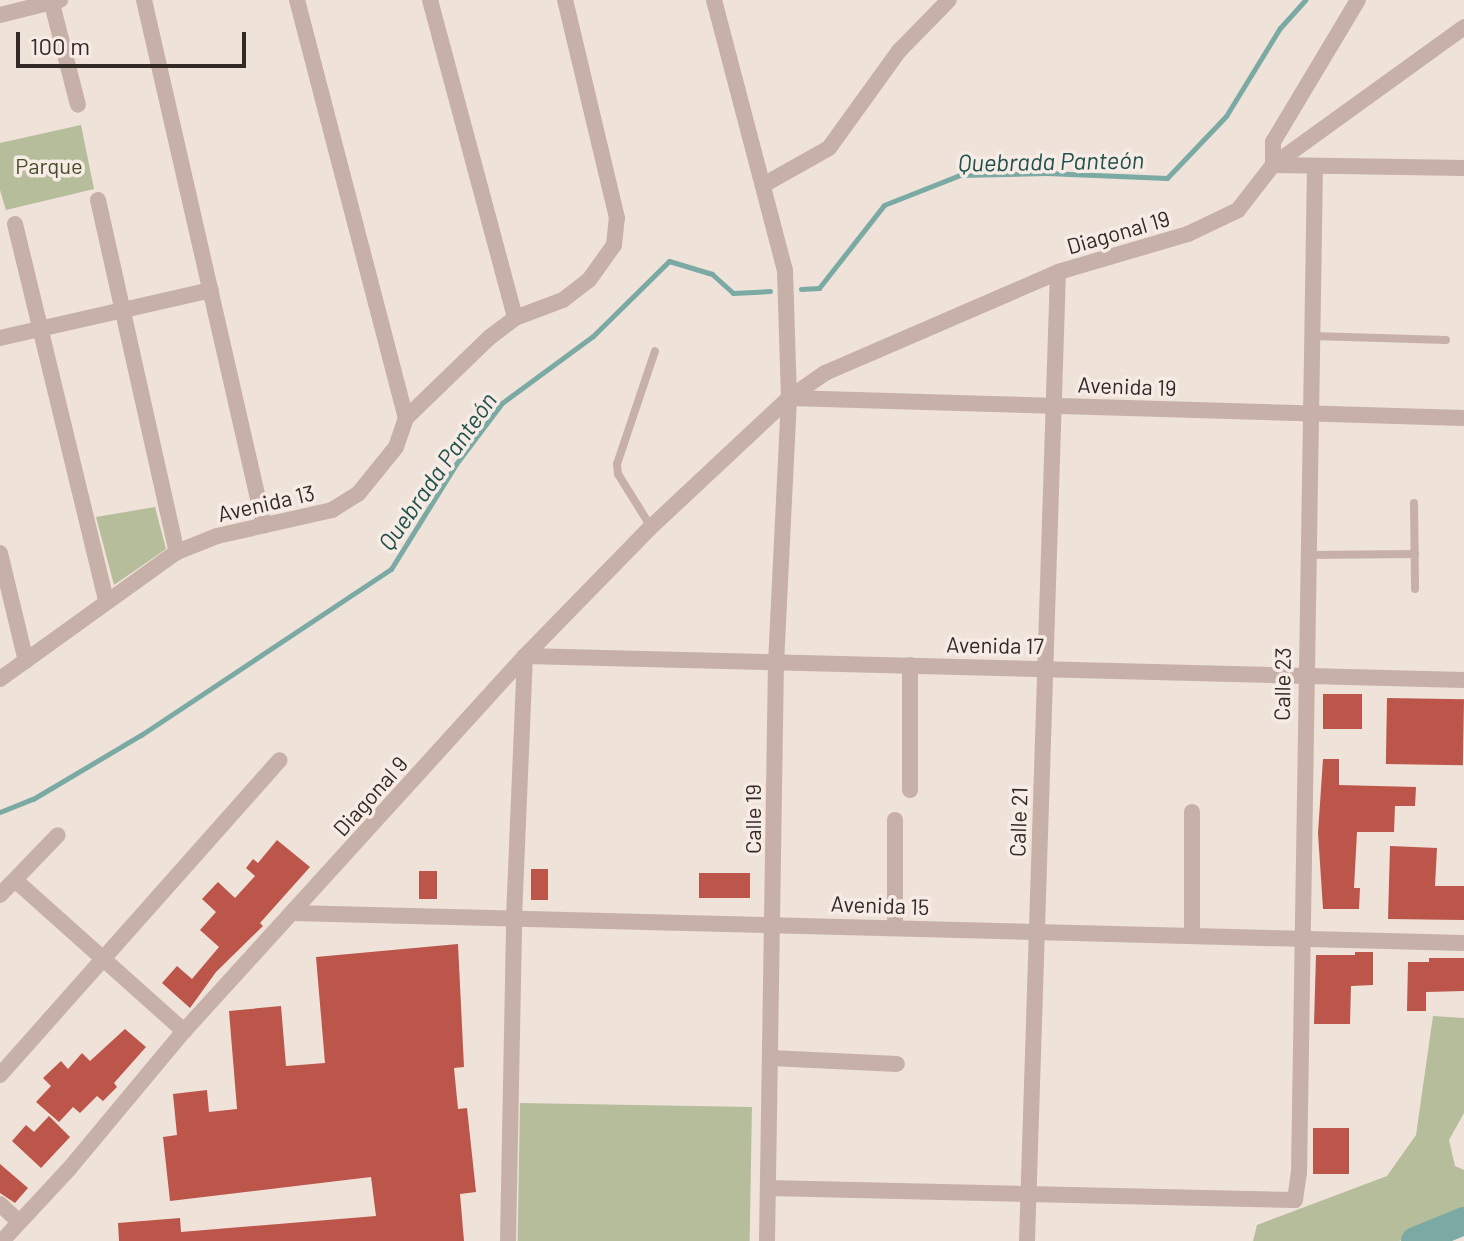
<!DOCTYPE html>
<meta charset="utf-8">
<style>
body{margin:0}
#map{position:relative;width:1464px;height:1241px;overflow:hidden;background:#efe2d9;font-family:Barlow,sans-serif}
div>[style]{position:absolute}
.green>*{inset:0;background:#b6bd9b;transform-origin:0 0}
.stream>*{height:5px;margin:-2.5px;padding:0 2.5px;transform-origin:2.5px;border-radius:2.5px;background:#7baaa5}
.river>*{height:28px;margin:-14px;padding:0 14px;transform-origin:14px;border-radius:14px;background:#7baaa5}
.building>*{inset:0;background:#bc554a;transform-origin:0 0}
.service>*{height:8px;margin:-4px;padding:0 4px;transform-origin:4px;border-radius:4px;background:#c6b0a7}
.minor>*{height:16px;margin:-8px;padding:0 8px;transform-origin:8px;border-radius:8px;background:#c6b0a7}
span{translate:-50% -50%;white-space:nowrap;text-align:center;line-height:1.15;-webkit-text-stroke:7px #f7ece5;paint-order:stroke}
.park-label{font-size:22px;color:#484f2c}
.street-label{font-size:22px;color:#332927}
.water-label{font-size:24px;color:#20514d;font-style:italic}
.scale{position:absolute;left:16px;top:32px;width:230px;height:36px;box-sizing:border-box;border:4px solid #332927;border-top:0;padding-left:10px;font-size:24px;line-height:28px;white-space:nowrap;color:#332927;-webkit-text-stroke:6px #f7ece5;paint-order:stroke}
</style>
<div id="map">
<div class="green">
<i style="clip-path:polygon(81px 125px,94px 189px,6px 210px,0 190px,0 143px)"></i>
<i style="clip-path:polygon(155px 507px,166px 549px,114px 585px,96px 517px)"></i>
<i style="clip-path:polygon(1433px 1016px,1464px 1018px,1464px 1113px,1449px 1140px,1455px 1166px,1464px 1170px,1464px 1218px,1399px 1241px,1253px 1241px,1257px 1225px,1387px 1176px,1416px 1135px)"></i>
<i style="left:520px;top:1103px;width:232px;height:138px;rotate:1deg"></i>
</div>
<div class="stream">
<i style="left:801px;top:289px;width:18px;rotate:-3deg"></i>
<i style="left:819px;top:288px;width:105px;rotate:-51.9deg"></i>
<i style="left:884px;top:205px;width:82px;rotate:-21.5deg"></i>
<i style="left:960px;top:175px;width:86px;rotate:-1.3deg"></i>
<i style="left:1046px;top:173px;width:121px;rotate:2.4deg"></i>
<i style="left:1167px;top:178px;width:86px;rotate:-46.4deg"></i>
<i style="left:1226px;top:116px;width:103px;rotate:-58.5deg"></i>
<i style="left:1280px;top:28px;width:38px;rotate:-48deg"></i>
<i style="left:0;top:812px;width:35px;rotate:-22deg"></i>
<i style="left:33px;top:799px;width:126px;rotate:-30.7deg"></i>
<i style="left:141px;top:735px;width:300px;rotate:-33.6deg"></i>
<i style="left:391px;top:569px;width:123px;rotate:-58.2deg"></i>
<i style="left:456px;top:464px;width:76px;rotate:-53deg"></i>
<i style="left:502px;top:403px;width:113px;rotate:-36.4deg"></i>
<i style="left:593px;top:336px;width:107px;rotate:-44.6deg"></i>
<i style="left:669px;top:261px;width:45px;rotate:16.8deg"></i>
<i style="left:712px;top:274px;width:28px;rotate:42deg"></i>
<i style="left:733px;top:293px;width:37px;rotate:-3deg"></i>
</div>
<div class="river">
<i style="left:1415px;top:1241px;width:53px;rotate:-22.2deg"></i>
</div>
<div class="building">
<i style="left:1323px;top:694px;width:39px;height:35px"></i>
<i style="left:1387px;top:698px;width:77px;height:66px;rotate:1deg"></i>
<i style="clip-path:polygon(1323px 759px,1339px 759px,1339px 785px,1416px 787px,1415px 806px,1395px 806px,1394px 832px,1357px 832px,1354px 888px,1360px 888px,1359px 909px,1323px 909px,1318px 833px)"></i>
<i style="clip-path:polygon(277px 840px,310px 867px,260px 923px,263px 926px,216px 972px,190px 1008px,162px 983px,177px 966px,192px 979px,219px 947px,200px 930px,216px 912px,202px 899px,218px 882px,235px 898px,255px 876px,246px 868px,253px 859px,258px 863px)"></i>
<i style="clip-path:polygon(1390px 846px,1437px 848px,1435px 886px,1464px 886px,1464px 920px,1388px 919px)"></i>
<i style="left:531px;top:869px;width:17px;height:31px"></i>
<i style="left:419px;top:871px;width:18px;height:28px"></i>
<i style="left:699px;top:873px;width:51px;height:25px"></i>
<i style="clip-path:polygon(458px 944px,464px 1067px,454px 1068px,458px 1109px,467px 1108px,476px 1192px,460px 1194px,464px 1241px,119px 1241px,118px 1223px,180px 1218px,181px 1232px,376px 1216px,371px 1177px,170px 1201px,163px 1137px,177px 1135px,173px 1094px,207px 1090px,209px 1112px,237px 1109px,229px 1011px,281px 1006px,286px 1066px,325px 1063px,316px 957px)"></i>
<i style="clip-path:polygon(1355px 952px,1373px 952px,1373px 985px,1351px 986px,1350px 1024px,1314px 1024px,1316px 955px,1355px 955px)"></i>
<i style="clip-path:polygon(1429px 958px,1464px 958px,1464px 991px,1426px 992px,1426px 1011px,1407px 1011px,1408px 962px,1429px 962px)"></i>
<i style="clip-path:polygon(125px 1029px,146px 1047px,114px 1083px,117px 1087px,103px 1101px,97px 1096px,80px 1113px,73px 1107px,59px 1122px,36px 1102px,51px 1086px,43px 1078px,61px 1061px,68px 1069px,82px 1053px,90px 1061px)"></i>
<i style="clip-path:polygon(49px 1116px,70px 1137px,41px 1168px,12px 1141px,26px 1125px,34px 1132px)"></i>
<i style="left:1313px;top:1128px;width:36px;height:46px"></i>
<i style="clip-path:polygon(0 1164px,28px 1188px,15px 1203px,0 1193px)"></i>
</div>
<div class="service">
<i style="left:1312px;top:336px;width:134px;rotate:1.7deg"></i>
<i style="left:1414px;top:503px;width:86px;rotate:89.3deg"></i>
<i style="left:651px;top:527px;width:62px;rotate:-121.9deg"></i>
<i style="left:618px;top:474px;width:10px;rotate:-96deg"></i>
<i style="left:617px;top:464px;width:119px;rotate:-71.4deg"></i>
<i style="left:1308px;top:555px;width:107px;rotate:-0.5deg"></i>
</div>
<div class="minor">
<i style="left:51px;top:0;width:108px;rotate:75.6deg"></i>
<i style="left:144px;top:0;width:539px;rotate:77.12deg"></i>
<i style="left:297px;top:0;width:432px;rotate:75.4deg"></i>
<i style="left:430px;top:0;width:329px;rotate:75deg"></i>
<i style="left:714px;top:0;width:280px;rotate:75.3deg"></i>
<i style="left:785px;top:271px;width:127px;rotate:88.2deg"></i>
<i style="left:789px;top:398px;width:264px;rotate:92.8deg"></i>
<i style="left:776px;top:662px;width:579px;rotate:90.89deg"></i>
<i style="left:0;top:15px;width:62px;rotate:-14deg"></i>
<i style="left:1273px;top:165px;width:191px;rotate:0.9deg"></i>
<i style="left:1273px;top:165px;width:23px;rotate:-90deg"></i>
<i style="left:1273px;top:142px;width:165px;rotate:-59.1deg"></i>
<i style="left:765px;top:184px;width:73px;rotate:-29.4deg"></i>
<i style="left:829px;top:148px;width:120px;rotate:-54.2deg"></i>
<i style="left:899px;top:51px;width:71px;rotate:-45.6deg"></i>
<i style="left:98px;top:200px;width:361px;rotate:77.4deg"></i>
<i style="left:15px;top:224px;width:388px;rotate:76.4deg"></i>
<i style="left:0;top:338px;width:216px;rotate:-12.8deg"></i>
<i style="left:789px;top:398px;width:675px;rotate:1.7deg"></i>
<i style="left:0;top:553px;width:111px;rotate:76.5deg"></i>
<i style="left:525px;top:656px;width:939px;rotate:1.46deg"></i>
<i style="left:910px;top:665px;width:125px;rotate:90deg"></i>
<i style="left:0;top:679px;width:218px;rotate:-35.7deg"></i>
<i style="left:177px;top:552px;width:43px;rotate:-21.8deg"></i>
<i style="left:217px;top:536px;width:118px;rotate:-12.7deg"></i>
<i style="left:332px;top:510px;width:31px;rotate:-32deg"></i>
<i style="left:358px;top:494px;width:60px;rotate:-51deg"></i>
<i style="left:396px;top:447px;width:31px;rotate:-71deg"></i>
<i style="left:406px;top:418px;width:117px;rotate:-44deg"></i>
<i style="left:490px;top:337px;width:31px;rotate:-37deg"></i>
<i style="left:515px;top:318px;width:51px;rotate:-20.6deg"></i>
<i style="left:563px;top:300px;width:33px;rotate:-38deg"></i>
<i style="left:589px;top:280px;width:43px;rotate:-54.5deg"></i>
<i style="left:614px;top:245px;width:27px;rotate:-84deg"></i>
<i style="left:617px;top:218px;width:224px;rotate:-103.4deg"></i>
<i style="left:1192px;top:812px;width:124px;rotate:90deg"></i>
<i style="left:895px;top:820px;width:108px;rotate:90deg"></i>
<i style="left:15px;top:880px;width:227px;rotate:41.8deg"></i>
<i style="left:0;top:895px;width:83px;rotate:-46deg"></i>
<i style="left:293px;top:913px;width:1171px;rotate:1.47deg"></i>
<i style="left:771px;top:1058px;width:126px;rotate:2.7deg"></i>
<i style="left:0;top:1075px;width:421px;rotate:-48.4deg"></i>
<i style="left:768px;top:1188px;width:527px;rotate:1.3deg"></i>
<i style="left:1295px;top:1200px;width:27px;rotate:-82deg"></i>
<i style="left:1299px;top:1173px;width:1005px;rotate:-89.09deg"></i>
<i style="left:0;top:1204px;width:26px;rotate:43deg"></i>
<i style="left:2px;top:1241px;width:98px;rotate:-47.1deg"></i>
<i style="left:69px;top:1169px;width:180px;rotate:-50.2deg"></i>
<i style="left:184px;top:1031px;width:507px;rotate:-47.72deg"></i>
<i style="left:525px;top:656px;width:180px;rotate:-45.7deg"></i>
<i style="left:651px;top:527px;width:189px;rotate:-43.1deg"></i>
<i style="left:789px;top:398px;width:44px;rotate:-34.8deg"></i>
<i style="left:825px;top:373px;width:254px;rotate:-23.4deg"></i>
<i style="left:1058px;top:272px;width:135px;rotate:-16.3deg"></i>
<i style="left:1188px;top:234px;width:55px;rotate:-25.6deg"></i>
<i style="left:1238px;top:210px;width:57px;rotate:-52.1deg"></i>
<i style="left:1273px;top:165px;width:236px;rotate:-35.8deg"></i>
<i style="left:508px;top:1241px;width:323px;rotate:-88.9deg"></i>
<i style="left:514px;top:918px;width:262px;rotate:-87.6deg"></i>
<i style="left:1027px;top:1241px;width:969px;rotate:-88.17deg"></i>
</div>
<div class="park-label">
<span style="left:49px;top:166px">Parque</span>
</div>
<div class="street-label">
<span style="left:1118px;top:232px;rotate:-16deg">Diagonal 19</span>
<span style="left:1127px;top:386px;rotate:2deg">Avenida 19</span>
<span style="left:266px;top:503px;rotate:-13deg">Avenida 13</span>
<span style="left:995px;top:645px;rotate:1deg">Avenida 17</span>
<span style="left:1282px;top:684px;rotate:-89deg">Calle 23</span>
<span style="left:370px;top:796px;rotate:-48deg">Diagonal 9</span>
<span style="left:753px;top:819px;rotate:-90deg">Calle 19</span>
<span style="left:1018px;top:822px;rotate:-88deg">Calle 21</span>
<span style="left:880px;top:905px;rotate:2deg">Avenida 15</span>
</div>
<div class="water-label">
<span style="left:1051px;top:161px;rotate:-1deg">Quebrada Panteón</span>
<span style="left:437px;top:471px;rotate:-55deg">Quebrada Panteón</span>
</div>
<div class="scale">100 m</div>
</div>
